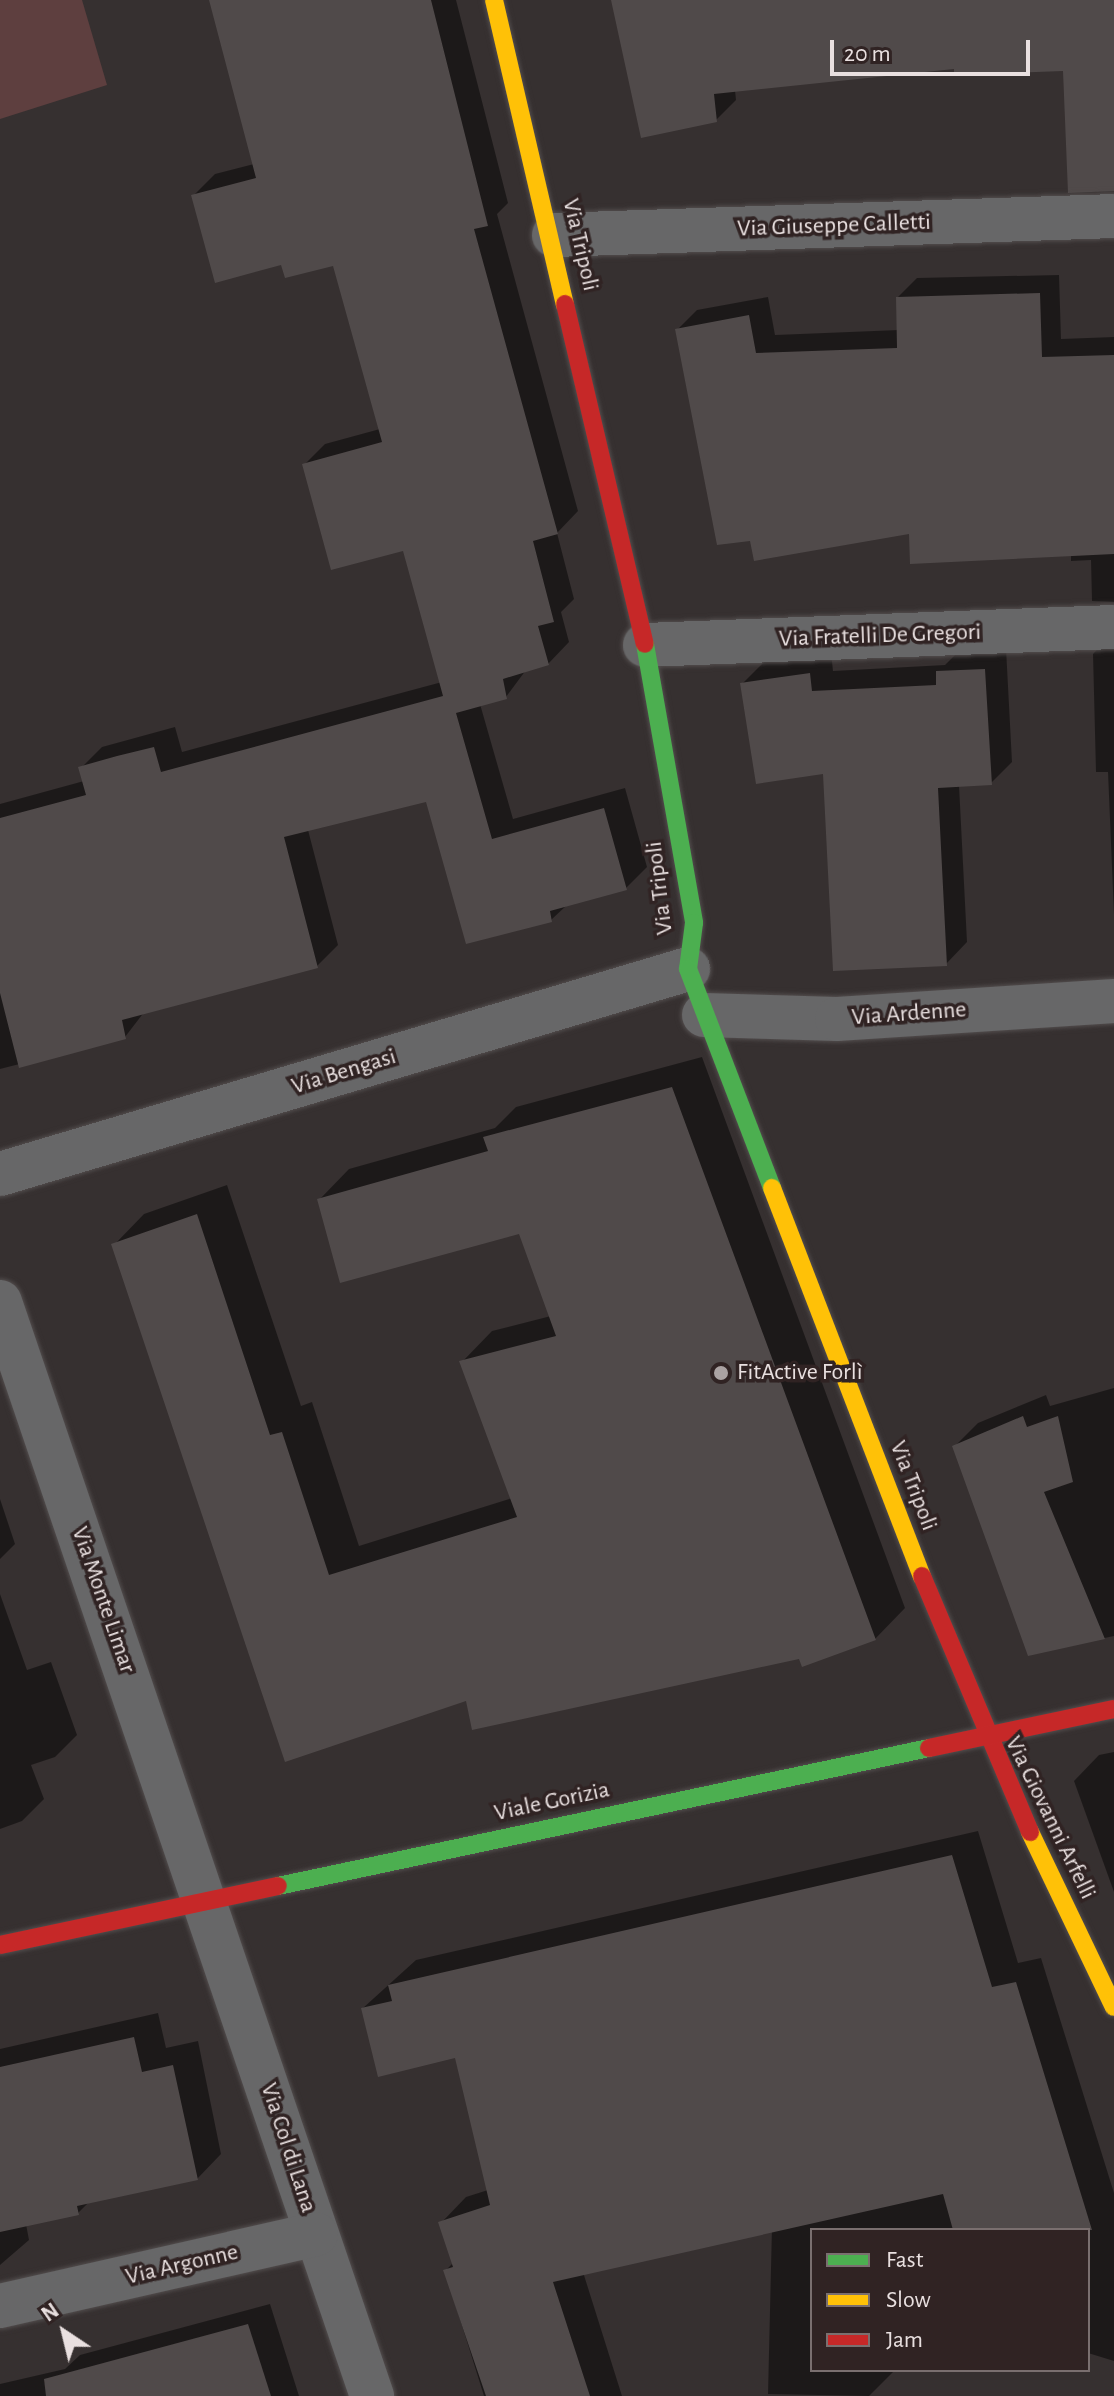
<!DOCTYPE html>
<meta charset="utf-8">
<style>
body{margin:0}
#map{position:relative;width:1114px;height:2396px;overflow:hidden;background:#363030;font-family:"Alegreya Sans",sans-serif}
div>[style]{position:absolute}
.green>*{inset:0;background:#5e3f3f}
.shadow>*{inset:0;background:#0007}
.building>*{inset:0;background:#504a4a}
.roads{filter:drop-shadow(0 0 2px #524d4d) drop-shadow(0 0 2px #524d4d)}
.street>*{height:44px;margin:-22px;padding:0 22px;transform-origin:22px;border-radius:22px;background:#676768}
.fast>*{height:18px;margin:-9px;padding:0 9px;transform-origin:9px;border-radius:9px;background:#4caf50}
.slow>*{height:18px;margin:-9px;padding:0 9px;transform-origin:9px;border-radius:9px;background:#ffc107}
.jam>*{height:18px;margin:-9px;padding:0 9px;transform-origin:9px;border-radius:9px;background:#c62828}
.dots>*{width:22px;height:22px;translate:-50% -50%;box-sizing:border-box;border:4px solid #302323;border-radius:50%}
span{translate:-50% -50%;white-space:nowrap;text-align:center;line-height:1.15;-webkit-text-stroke:7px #302323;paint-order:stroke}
.street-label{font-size:24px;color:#e9e0e0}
.poi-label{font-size:24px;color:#e9e0e0}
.left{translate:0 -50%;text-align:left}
.legend{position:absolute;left:810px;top:2228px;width:280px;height:144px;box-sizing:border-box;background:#302323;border:2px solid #7a6f6f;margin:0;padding:10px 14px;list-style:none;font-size:24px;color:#e9e0e0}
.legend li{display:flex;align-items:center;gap:16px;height:40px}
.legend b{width:40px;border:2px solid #7a6f6f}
.north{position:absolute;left:24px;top:2292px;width:80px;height:80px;-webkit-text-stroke:6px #302323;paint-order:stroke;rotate:325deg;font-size:22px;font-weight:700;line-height:32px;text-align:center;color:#e9e0e0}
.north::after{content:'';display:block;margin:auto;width:28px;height:36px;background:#e9e0e0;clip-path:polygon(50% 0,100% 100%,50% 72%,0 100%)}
.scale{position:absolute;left:830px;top:40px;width:200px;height:36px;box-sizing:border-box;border:4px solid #e9e0e0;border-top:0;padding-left:10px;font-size:24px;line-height:28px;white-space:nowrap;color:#e9e0e0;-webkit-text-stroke:6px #302323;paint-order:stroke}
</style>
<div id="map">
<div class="green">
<i style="clip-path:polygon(0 0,82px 0,107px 85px,0 119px)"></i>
</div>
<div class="shadow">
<i style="clip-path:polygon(211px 0,456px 0,508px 203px,497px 214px,578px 511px,557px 533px,574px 599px,561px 612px,569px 642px,548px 664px,526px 670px,506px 697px,480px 704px,513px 819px,625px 788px,647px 867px,626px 888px,567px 905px,551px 920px,427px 800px,308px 830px,338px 945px,317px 966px,145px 1011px,125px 1037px,0 1069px,0 804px,84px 781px,81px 768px,102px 747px,175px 727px,182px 752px,442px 682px,404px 548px,304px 465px,325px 444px,380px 429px,335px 263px,283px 262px,194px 195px,215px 174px,254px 164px)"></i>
<i style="clip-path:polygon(615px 0,1114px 0,1114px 152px,1065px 69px,956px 67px,735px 90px,736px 100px,716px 120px)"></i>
<i style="clip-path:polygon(1059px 275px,1061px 339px,1114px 337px,1114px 602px,1092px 601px,1091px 560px,1071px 561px,1071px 554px,911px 532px,752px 538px,677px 330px,697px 310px,768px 297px,775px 335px,899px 330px,898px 297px,917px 278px)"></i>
<i style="clip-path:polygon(1112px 634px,1114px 634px,1114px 915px,1108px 772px,1096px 772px,1093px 654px)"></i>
<i style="clip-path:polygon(1006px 648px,1012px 762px,991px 783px,959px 785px,967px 942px,946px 964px,825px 771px,742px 684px,764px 662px,831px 652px,833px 671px,945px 665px,959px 651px)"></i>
<i style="clip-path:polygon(702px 1057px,905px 1608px,875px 1639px,801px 1657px,467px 1699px,286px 1759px,114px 1245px,144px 1214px,227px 1185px,301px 1406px,312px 1402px,359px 1546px,512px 1498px,462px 1362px,492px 1331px,551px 1316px,520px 1232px,319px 1200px,349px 1169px,495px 1128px,516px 1107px)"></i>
<i style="clip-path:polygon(1114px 1388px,1114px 1636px,1029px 1654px,955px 1446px,978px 1423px,1046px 1395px,1050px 1406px)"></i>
<i style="clip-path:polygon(0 1499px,15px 1544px,0 1559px)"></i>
<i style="clip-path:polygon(0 1594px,27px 1670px,51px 1662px,77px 1735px,55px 1757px,31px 1765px,44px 1799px,22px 1821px,0 1829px)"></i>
<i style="clip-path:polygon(1114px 1752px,1114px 1892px,1074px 1781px,1099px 1755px)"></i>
<i style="clip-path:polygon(978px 1831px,1018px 1963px,1041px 1958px,1114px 2193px,1114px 2361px,1088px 2353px,1088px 2230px,812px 2230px,812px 2370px,894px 2371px,869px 2396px,768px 2394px,772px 2226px,583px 2272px,622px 2396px,484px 2396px,445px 2271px,454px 2262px,441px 2223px,466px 2197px,488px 2190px,456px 2056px,363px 2008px,416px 1960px)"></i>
<i style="clip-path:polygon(158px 2013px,166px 2048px,198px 2041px,221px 2154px,197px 2179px,90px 2201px,78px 2213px,26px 2224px,29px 2240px,0 2265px,0 2049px)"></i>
<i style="clip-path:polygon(270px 2304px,299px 2396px,0 2396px,0 2384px,65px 2369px,80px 2355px)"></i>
</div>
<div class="building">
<i style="clip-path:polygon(209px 0,431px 0,488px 226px,474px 229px,558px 534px,533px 541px,554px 622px,538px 626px,549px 665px,503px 679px,507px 699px,456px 713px,492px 839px,604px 808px,627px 890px,550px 911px,552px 922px,466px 944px,426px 802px,284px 837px,318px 968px,122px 1020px,126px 1039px,19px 1068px,0 993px,0 818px,86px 795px,78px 767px,117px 756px,154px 747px,161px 772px,443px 696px,403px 551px,331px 570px,302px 464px,382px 442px,333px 266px,285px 278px,281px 265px,215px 283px,191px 195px,256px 178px)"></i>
<i style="clip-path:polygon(611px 0,1114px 0,1114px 191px,1068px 193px,1063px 71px,954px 75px,954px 69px,714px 94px,717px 122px,641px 138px)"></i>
<i style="clip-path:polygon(1040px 293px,1042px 357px,1114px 355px,1114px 554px,910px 564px,909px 534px,754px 561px,750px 541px,717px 545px,675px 329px,749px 315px,756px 353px,897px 348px,896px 297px)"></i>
<i style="clip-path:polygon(985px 669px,992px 785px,938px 788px,947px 966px,833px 971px,823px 774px,756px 784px,740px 683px,810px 673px,812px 691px,936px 685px,936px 671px)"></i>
<i style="clip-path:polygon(672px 1087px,876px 1640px,802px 1667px,799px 1659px,472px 1730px,466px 1701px,285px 1762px,111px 1244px,197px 1214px,270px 1435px,282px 1432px,329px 1575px,517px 1517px,459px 1361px,556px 1336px,519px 1234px,340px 1283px,317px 1199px,488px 1151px,483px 1137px)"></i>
<i style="clip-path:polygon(1023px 1416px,1027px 1427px,1058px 1416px,1073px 1482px,1044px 1492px,1105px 1639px,1028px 1656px,952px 1446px)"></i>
<i style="clip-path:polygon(952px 1855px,992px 1987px,1016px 1982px,1092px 2230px,953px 2230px,943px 2194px,553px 2282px,590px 2396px,486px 2396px,443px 2270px,453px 2267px,438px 2222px,490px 2205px,455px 2058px,378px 2077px,361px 2008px,392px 2001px,388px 1985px)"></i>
<i style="clip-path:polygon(134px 2037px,142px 2072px,173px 2065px,198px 2180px,77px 2206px,79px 2215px,0 2232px,0 2067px)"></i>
<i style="clip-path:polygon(248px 2324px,271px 2396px,46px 2396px,44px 2379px)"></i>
</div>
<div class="roads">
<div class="street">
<i style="left:554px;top:235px;width:560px;rotate:-1.94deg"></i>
<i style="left:645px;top:645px;width:469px;rotate:-2.2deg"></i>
<i style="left:704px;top:1015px;width:133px;rotate:1.7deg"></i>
<i style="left:837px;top:1019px;width:278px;rotate:-3.7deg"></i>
<i style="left:0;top:1174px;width:718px;rotate:-16.59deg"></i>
<i style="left:0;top:1302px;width:1156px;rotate:71.22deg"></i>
<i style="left:0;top:2306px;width:324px;rotate:-12.8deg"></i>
</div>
<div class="fast">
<i style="left:645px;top:644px;width:283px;rotate:80deg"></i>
<i style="left:694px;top:923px;width:46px;rotate:97.4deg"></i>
<i style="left:688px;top:969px;width:235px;rotate:69deg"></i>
<i style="left:278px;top:1886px;width:665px;rotate:-11.97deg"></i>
</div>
<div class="slow">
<i style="left:494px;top:0;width:312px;rotate:76.9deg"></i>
<i style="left:772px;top:1188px;width:416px;rotate:68.9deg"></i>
<i style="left:1030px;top:1832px;width:194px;rotate:64.4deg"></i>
</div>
<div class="jam">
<i style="left:565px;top:304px;width:349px;rotate:76.8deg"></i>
<i style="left:922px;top:1576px;width:278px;rotate:67.1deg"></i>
<i style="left:929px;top:1748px;width:189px;rotate:-11.9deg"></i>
<i style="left:0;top:1945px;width:284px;rotate:-12deg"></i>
</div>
</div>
<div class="dots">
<i style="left:721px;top:1373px;background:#aaa2a2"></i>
</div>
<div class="street-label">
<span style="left:834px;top:226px;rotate:-2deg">Via Giuseppe Calletti</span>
<span style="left:580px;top:245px;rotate:77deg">Via Tripoli</span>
<span style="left:880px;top:636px;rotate:-2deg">Via Fratelli De Gregori</span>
<span style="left:660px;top:888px;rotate:-97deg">Via Tripoli</span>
<span style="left:909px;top:1014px;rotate:-4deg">Via Ardenne</span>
<span style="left:344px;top:1072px;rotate:-17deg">Via Bengasi</span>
<span style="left:913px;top:1486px;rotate:69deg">Via Tripoli</span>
<span style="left:103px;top:1600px;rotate:71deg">Via Monte Limar</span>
<span style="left:552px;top:1802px;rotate:-12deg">Viale Gorizia</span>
<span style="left:1050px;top:1818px;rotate:64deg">Via Giovanni Arfelli</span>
<span style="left:288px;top:2148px;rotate:72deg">Via Col di Lana</span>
<span style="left:182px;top:2265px;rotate:-13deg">Via Argonne</span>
</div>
<div class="poi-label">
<span class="left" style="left:737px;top:1373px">FitActive Forlì</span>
</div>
<ul class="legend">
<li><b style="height:10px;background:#4caf50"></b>Fast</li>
<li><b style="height:10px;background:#ffc107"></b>Slow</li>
<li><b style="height:10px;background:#c62828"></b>Jam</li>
</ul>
<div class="north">N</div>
<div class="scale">20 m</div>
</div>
